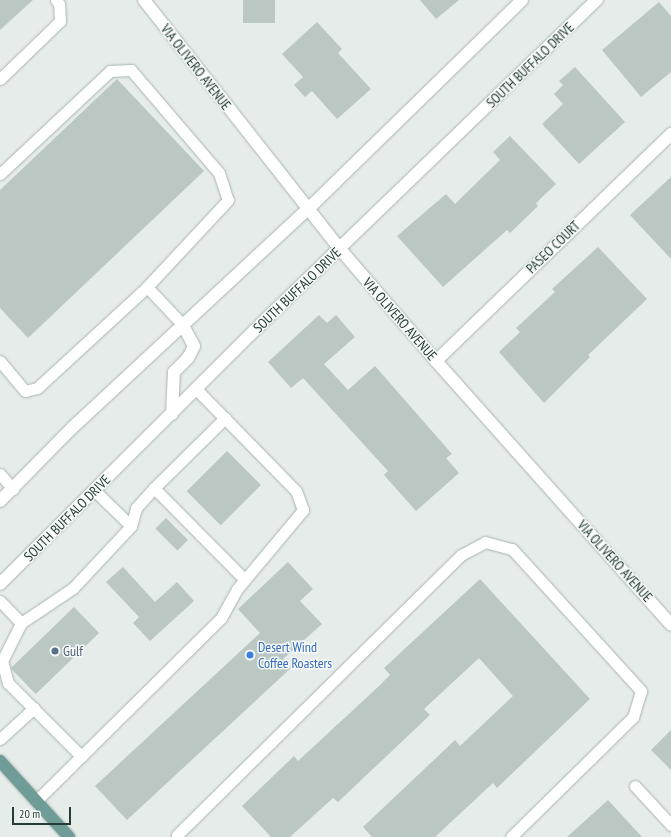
<!DOCTYPE html>
<style>
body{margin:0}
#map{position:relative;width:671px;height:837px;overflow:hidden;background:#e5ecea;font-family:"PT Sans Narrow",sans-serif}
div>[style]{position:absolute}
.building>*{inset:0;background:#bac7c3;transform-origin:0 0}
.roads{filter:drop-shadow(0 0 1px #a8b4b1) drop-shadow(0 0 1px #a8b4b1)}
.service>*{height:11px;margin:-5.5px;padding:0 5.5px;transform-origin:5.5px;border-radius:5.5px;background:#fff}
.minor>*{height:12px;margin:-6px;padding:0 6px;transform-origin:6px;border-radius:6px;background:#fff}
.secondary>*{height:12px;margin:-6px;padding:0 6px;transform-origin:6px;border-radius:6px;background:#fff}
.primary>*{height:12px;margin:-6px;padding:0 6px;transform-origin:6px;border-radius:6px;background:#6f9c96}
.dots>*{width:11px;height:11px;translate:-50% -50%;box-sizing:border-box;border:2px solid #f5f9f7;border-radius:50%}
span{translate:-50% -50%;white-space:nowrap;text-align:center;line-height:1.15;-webkit-text-stroke:3px #f5f9f7;paint-order:stroke}
.street-label{font-size:14px;color:#263c38}
.shop-label{font-size:14px;color:#366cbe}
.left{translate:0 -50%;text-align:left}
.service-label{font-size:14px;color:#4e5e75}
.scale{position:absolute;left:12px;top:807px;width:59px;height:18px;box-sizing:border-box;border:2px solid #263c38;border-top:0;padding-left:5px;font-size:12px;line-height:14px;white-space:nowrap;color:#263c38;-webkit-text-stroke:3px #f5f9f7;paint-order:stroke}
</style>
<div id="map">
<div class="building">
<i style="clip-path:polygon(0 0,33px 0,0 30px)"></i>
<i style="left:243px;top:0;width:32px;height:23px"></i>
<i style="clip-path:polygon(420px 0,459px 0,436px 19px)"></i>
<i style="clip-path:polygon(659px 2px,671px 16px,671px 72px,641px 97px,602px 50px)"></i>
<i style="clip-path:polygon(317px 22px,342px 49px,338px 53px,371px 89px,337px 119px,312px 91px,305px 97px,294px 85px,303px 77px,282px 54px)"></i>
<i style="clip-path:polygon(575px 67px,625px 122px,579px 164px,542px 124px,563px 104px,554px 94px,563px 85px,559px 81px)"></i>
<i style="clip-path:polygon(117px 79px,204px 171px,28px 338px,0 308px,0 190px)"></i>
<i style="clip-path:polygon(510px 136px,556px 184px,536px 203px,538px 206px,510px 233px,507px 230px,443px 287px,397px 236px,446px 194px,455px 204px,500px 160px,493px 152px)"></i>
<i style="clip-path:polygon(671px 177px,671px 259px,630px 215px)"></i>
<i style="clip-path:polygon(598px 247px,647px 299px,588px 355px,590px 357px,544px 403px,499px 352px,520px 332px,516px 328px,555px 292px,552px 289px)"></i>
<i style="clip-path:polygon(319px 315px,327px 323px,336px 315px,355px 337px,324px 364px,348px 390px,375px 366px,452px 454px,446px 458px,459px 473px,416px 511px,384px 475px,388px 471px,303px 378px,291px 388px,268px 362px)"></i>
<i style="left:227px;top:451px;width:48px;height:57px;rotate:45deg"></i>
<i style="left:166px;top:518px;width:31px;height:15px;rotate:45deg"></i>
<i style="clip-path:polygon(288px 562px,313px 589px,300px 601px,322px 624px,283px 659px,291px 668px,127px 820px,95px 786px,260px 633px,238px 609px)"></i>
<i style="clip-path:polygon(123px 567px,155px 602px,177px 582px,194px 601px,150px 641px,133px 623px,139px 617px,106px 582px)"></i>
<i style="clip-path:polygon(480px 579px,590px 699px,497px 788px,493px 783px,435px 837px,372px 837px,363px 827px,455px 740px,460px 746px,513px 696px,479px 658px,424px 709px,430px 715px,338px 802px,333px 798px,290px 837px,271px 837px,242px 806px,294px 756px,298px 761px,378px 687px,390px 675px,384px 668px)"></i>
<i style="left:74px;top:607px;width:36px;height:88px;rotate:46deg"></i>
<i style="clip-path:polygon(671px 730px,671px 770px,651px 750px)"></i>
<i style="clip-path:polygon(608px 800px,642px 837px,567px 837px)"></i>
</div>
<div class="roads">
<div class="service">
<i style="left:0;top:79px;width:83px;rotate:-44deg"></i>
<i style="left:60px;top:21px;width:17px;rotate:-93deg"></i>
<i style="left:59px;top:4px;width:5px;rotate:-127deg"></i>
<i style="left:0;top:174px;width:151px;rotate:-43.1deg"></i>
<i style="left:110px;top:71px;width:21px;rotate:-3deg"></i>
<i style="left:131px;top:70px;width:135px;rotate:49.5deg"></i>
<i style="left:219px;top:173px;width:28px;rotate:72deg"></i>
<i style="left:228px;top:200px;width:119px;rotate:133deg"></i>
<i style="left:147px;top:287px;width:149px;rotate:137.4deg"></i>
<i style="left:37px;top:388px;width:12px;rotate:166deg"></i>
<i style="left:25px;top:391px;width:39px;rotate:-130deg"></i>
<i style="left:147px;top:287px;width:52px;rotate:46.5deg"></i>
<i style="left:0;top:474px;width:20px;rotate:49deg"></i>
<i style="left:154px;top:488px;width:129px;rotate:45.3deg"></i>
<i style="left:95px;top:491px;width:50px;rotate:44.2deg"></i>
<i style="left:0;top:601px;width:30px;rotate:46deg"></i>
<i style="left:0;top:739px;width:46px;rotate:-42.4deg"></i>
<i style="left:81px;top:756px;width:103px;rotate:-135deg"></i>
<i style="left:8px;top:683px;width:23px;rotate:-105deg"></i>
<i style="left:2px;top:661px;width:42px;rotate:-63.4deg"></i>
<i style="left:21px;top:623px;width:63px;rotate:-33.9deg"></i>
<i style="left:73px;top:588px;width:85px;rotate:-46.9deg"></i>
<i style="left:131px;top:526px;width:19px;rotate:-74deg"></i>
<i style="left:136px;top:508px;width:27px;rotate:-48deg"></i>
<i style="left:154px;top:488px;width:100px;rotate:-44.6deg"></i>
<i style="left:635px;top:786px;width:53px;rotate:47.3deg"></i>
<i style="left:36px;top:801px;width:260px;rotate:-44.7deg"></i>
<i style="left:221px;top:618px;width:33px;rotate:-61deg"></i>
<i style="left:237px;top:589px;width:103px;rotate:-50.1deg"></i>
<i style="left:303px;top:510px;width:20px;rotate:-110deg"></i>
<i style="left:296px;top:491px;width:143px;rotate:-134.4deg"></i>
<i style="left:178px;top:837px;width:2px;rotate:-117deg"></i>
<i style="left:177px;top:835px;width:399px;rotate:-44.6deg"></i>
<i style="left:461px;top:555px;width:27px;rotate:-28deg"></i>
<i style="left:485px;top:542px;width:28px;rotate:15deg"></i>
<i style="left:512px;top:549px;width:192px;rotate:47.7deg"></i>
<i style="left:641px;top:691px;width:27px;rotate:107deg"></i>
<i style="left:633px;top:717px;width:171px;rotate:135.5deg"></i>
</div>
<div class="minor">
<i style="left:144px;top:0;width:317px;rotate:51.8deg"></i>
<i style="left:340px;top:249px;width:148px;rotate:49.4deg"></i>
<i style="left:436px;top:361px;width:353px;rotate:48.3deg"></i>
<i style="left:436px;top:361px;width:327px;rotate:-44deg"></i>
</div>
<div class="secondary">
<i style="left:172px;top:414px;width:42px;rotate:-87.3deg"></i>
<i style="left:174px;top:372px;width:20px;rotate:-45deg"></i>
<i style="left:188px;top:358px;width:13px;rotate:-63deg"></i>
<i style="left:194px;top:346px;width:24px;rotate:-118deg"></i>
<i style="left:0;top:501px;width:103px;rotate:-45.4deg"></i>
<i style="left:72px;top:428px;width:322px;rotate:-42.9deg"></i>
<i style="left:308px;top:209px;width:299px;rotate:-44.3deg"></i>
<i style="left:0;top:584px;width:368px;rotate:-44.9deg"></i>
<i style="left:261px;top:324px;width:467px;rotate:-44deg"></i>
</div>
<div class="primary">
<i style="left:0;top:761px;width:103px;rotate:47.8deg"></i>
</div>
</div>
<div class="dots">
<i style="left:55px;top:651px;background:#5c6f8a"></i>
<i style="left:250px;top:655px;background:#3f7fe0"></i>
</div>
<div class="street-label">
<span style="left:530px;top:65px;rotate:-44deg">SOUTH BUFFALO DRIVE</span>
<span style="left:196px;top:67px;rotate:52deg">VIA OLIVERO AVENUE</span>
<span style="left:553px;top:247px;rotate:-44deg">PASEO COURT</span>
<span style="left:297px;top:290px;rotate:-44deg">SOUTH BUFFALO DRIVE</span>
<span style="left:400px;top:319px;rotate:49deg">VIA OLIVERO AVENUE</span>
<span style="left:67px;top:518px;rotate:-45deg">SOUTH BUFFALO DRIVE</span>
<span style="left:615px;top:561px;rotate:48deg">VIA OLIVERO AVENUE</span>
</div>
<div class="shop-label">
<span class="left" style="left:258px;top:655px">Desert Wind<br>Coffee Roasters</span>
</div>
<div class="service-label">
<span class="left" style="left:63px;top:651px">Gulf</span>
</div>
<div class="scale">20 m</div>
</div>
